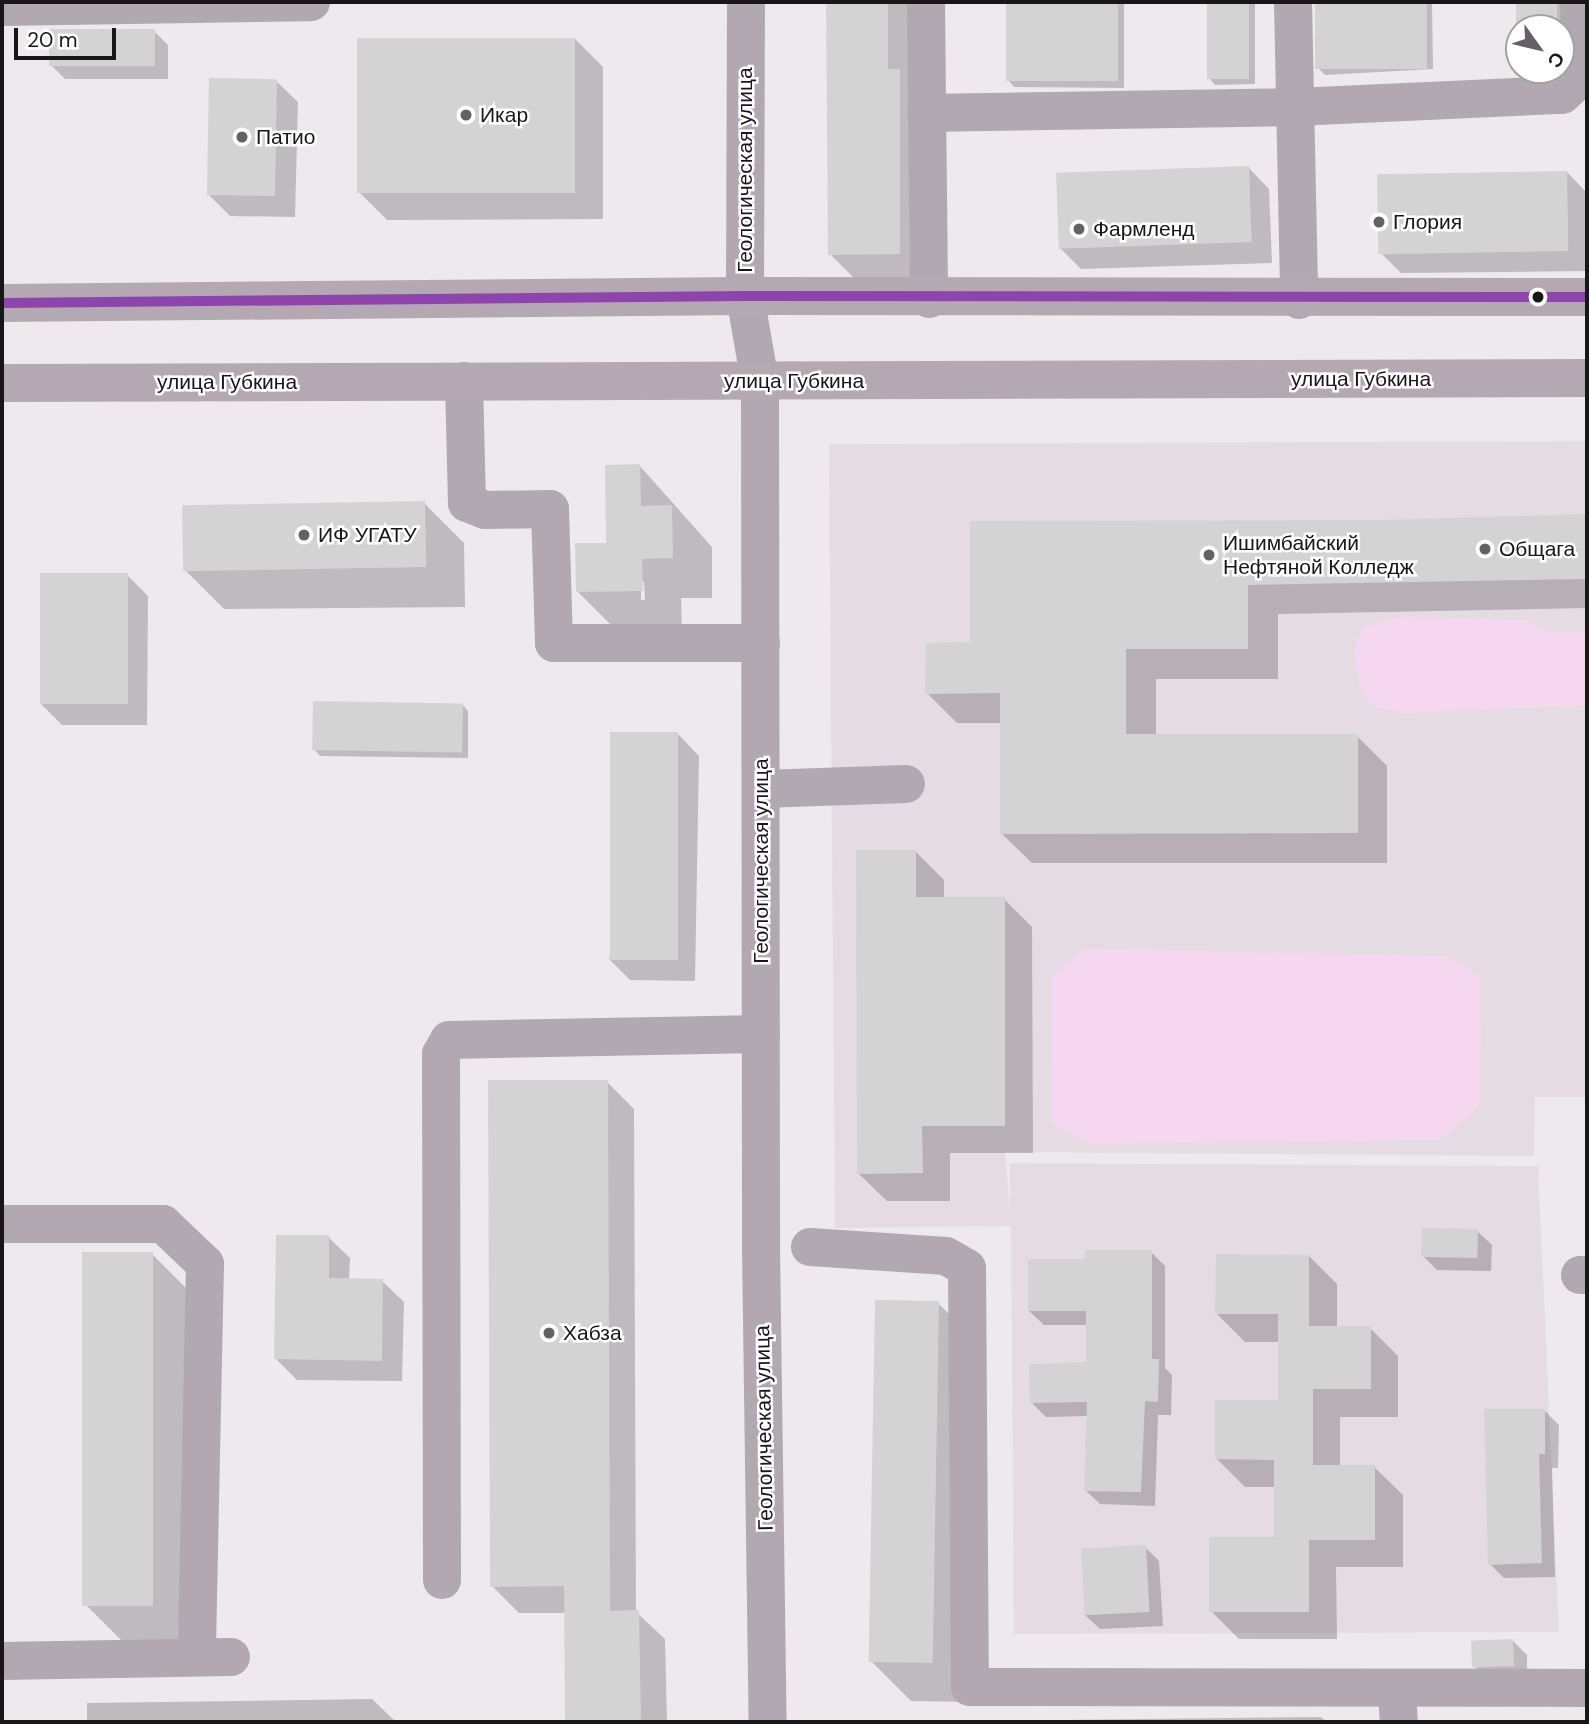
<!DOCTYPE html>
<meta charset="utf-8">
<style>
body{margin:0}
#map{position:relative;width:1589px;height:1724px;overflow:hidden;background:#eee9ed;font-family:"DM Sans",sans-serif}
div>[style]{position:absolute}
.built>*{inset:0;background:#e5dbe3}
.green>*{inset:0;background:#f5d8f0}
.shadow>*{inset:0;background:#0003}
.building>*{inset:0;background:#d3d3d4;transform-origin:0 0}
.minor>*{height:38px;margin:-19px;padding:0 19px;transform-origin:19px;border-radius:19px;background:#b2a8b1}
.major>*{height:38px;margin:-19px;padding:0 19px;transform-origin:19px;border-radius:19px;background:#b4a8b3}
.bus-1>*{height:10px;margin:-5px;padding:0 5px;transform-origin:5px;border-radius:5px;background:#8e44ad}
.dots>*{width:19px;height:19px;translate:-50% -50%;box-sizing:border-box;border:4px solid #fff;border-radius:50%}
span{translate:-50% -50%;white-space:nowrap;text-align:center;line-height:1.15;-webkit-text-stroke:5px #fff;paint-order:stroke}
.poi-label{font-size:21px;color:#191618}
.left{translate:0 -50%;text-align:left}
.street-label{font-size:21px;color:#191618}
.frame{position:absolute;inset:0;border:4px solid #191618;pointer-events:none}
.north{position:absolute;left:1505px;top:14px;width:70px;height:70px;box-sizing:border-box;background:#fff;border:2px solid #a3a2a3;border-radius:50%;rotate:124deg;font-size:19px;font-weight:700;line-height:28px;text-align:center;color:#191618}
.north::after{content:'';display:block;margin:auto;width:24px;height:32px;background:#646063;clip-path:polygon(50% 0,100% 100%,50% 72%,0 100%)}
.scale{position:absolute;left:14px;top:28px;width:102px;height:32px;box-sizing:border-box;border:4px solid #191618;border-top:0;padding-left:9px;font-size:21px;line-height:24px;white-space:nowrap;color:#191618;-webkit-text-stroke:5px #fff;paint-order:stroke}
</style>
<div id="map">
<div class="built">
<i style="clip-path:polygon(1587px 441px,1587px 1097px,1535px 1097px,1534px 1156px,1005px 1152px,1010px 1212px,1010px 1163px,1538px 1166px,1559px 1632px,1014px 1634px,1011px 1226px,835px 1228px,829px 444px)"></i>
</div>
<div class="green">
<i style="clip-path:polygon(1402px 617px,1527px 620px,1549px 632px,1587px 632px,1587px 705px,1403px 713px,1373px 707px,1360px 687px,1354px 653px,1360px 633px,1366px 626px)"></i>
<i style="clip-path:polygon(1084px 949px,1447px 956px,1481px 976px,1480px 1105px,1441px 1140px,1090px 1144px,1052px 1125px,1051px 976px)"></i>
</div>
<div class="shadow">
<i style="clip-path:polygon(827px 2px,927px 2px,940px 293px,870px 294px,830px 254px)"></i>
<i style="clip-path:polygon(1008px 2px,1124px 2px,1124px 88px,1014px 87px,1008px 80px)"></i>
<i style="clip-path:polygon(1209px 2px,1255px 2px,1255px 84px,1215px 85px,1209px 78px)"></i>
<i style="clip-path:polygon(1317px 2px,1432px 2px,1433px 69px,1325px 75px,1318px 68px)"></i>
<i style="clip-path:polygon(1518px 2px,1567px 2px,1561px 28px,1519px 28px,1519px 59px)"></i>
<i style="clip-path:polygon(154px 31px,168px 45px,168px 79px,65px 79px,51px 65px)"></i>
<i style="clip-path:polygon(575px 39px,603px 67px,603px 219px,387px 220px,359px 192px)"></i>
<i style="clip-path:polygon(276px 81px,298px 102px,295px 217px,230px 216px,209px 195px)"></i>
<i style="clip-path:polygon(1248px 167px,1269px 189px,1272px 263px,1081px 269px,1060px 248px)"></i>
<i style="clip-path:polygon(1567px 172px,1587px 193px,1587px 271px,1401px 273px,1380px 252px)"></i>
<i style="clip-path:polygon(evenodd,639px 465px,712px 547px,712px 598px,681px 598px,682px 630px,618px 632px,578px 592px,608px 544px,639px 465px,641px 582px,644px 582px,645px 600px,641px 600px,641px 582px)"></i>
<i style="clip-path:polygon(424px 503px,464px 543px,465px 607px,224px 609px,184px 569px)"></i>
<i style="clip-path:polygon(1587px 516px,1587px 608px,1278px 614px,1278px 679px,1156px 679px,1156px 736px,1357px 736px,1387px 766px,1387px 863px,1032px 863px,1001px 833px,1002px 723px,957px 723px,927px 693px,972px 644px,1383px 522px)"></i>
<i style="clip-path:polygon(127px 575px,148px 596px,147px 725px,62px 725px,41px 704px)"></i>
<i style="clip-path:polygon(462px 704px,468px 711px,468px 758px,320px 756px,314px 749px)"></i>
<i style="clip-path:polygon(678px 734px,699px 756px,695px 981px,630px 980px,609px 959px)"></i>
<i style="clip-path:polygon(916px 852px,944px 880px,944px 899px,1004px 899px,1032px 927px,1033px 1153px,950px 1153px,950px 1201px,887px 1201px,858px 1173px)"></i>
<i style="clip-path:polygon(607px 1082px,634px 1109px,636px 1612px,665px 1639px,667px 1722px,566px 1722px,566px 1613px,519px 1613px,492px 1586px)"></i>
<i style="clip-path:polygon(1477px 1231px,1492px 1245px,1491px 1271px,1437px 1270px,1423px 1256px)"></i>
<i style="clip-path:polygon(328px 1237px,350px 1258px,349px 1281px,382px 1281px,404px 1302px,402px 1381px,297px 1380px,276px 1359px)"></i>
<i style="clip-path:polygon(1151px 1252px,1165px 1266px,1165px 1368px,1172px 1375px,1171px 1415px,1158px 1415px,1155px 1506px,1100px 1504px,1085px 1490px,1088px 1416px,1046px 1417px,1032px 1403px,1087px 1364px,1087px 1325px,1044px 1325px,1029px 1311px,1087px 1260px)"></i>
<i style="clip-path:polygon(152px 1254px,192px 1294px,195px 1646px,127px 1646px,87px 1606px)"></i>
<i style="clip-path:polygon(1309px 1256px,1337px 1284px,1337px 1328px,1370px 1328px,1398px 1356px,1398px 1417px,1340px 1417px,1340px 1467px,1374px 1467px,1403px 1495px,1403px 1567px,1336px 1567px,1337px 1639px,1239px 1639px,1211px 1611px,1275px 1539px,1275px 1487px,1245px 1487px,1217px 1459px,1280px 1402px,1280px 1342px,1245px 1342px,1217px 1314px)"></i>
<i style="clip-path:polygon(938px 1303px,978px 1343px,972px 1702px,911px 1701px,871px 1661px)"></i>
<i style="clip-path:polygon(1545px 1411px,1559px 1425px,1558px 1468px,1552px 1468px,1555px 1577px,1504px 1578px,1490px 1564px)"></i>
<i style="clip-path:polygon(1145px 1547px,1159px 1561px,1163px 1626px,1100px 1629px,1085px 1615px)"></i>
<i style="clip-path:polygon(1513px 1641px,1527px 1655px,1527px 1679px,1487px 1679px,1473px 1665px)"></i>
<i style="clip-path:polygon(372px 1699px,396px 1722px,87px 1722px,87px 1703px)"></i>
<i style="clip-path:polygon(1321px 1717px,1327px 1722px,879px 1722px)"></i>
</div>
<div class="building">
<i style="clip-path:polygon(826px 2px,888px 2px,888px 69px,900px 69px,900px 254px,828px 255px)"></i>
<i style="left:1006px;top:2px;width:112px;height:79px"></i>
<i style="left:1207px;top:2px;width:42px;height:77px"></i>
<i style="left:1315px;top:2px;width:112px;height:67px"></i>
<i style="left:1516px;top:2px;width:41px;height:26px"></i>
<i style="left:49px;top:29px;width:106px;height:37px"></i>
<i style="left:357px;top:38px;width:218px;height:155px"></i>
<i style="left:209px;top:78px;width:68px;height:117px;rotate:1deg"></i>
<i style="left:1249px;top:166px;width:76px;height:193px;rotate:88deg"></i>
<i style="left:1567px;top:171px;width:80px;height:190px;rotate:89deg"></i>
<i style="clip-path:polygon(640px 464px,641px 506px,672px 505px,673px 558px,642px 559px,643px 591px,576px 592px,575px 543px,606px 543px,605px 465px)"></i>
<i style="left:425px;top:501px;width:66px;height:243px;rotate:89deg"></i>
<i style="clip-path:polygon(1587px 514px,1587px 579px,1248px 585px,1248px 649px,1126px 649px,1126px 734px,1358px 734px,1358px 833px,1000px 834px,1000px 693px,925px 694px,926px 643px,970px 642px,970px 521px,1383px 520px)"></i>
<i style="left:40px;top:573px;width:88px;height:131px"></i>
<i style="left:313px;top:701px;width:150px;height:49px;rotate:1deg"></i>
<i style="left:610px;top:732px;width:68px;height:228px"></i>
<i style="clip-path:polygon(856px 850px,916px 850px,916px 897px,1005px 897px,1005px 1126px,922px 1126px,923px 1173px,857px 1174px)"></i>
<i style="clip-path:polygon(488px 1080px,608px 1080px,610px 1611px,639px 1610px,641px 1722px,565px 1722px,564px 1586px,490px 1587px)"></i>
<i style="left:1422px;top:1228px;width:56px;height:29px;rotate:1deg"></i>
<i style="clip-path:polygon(276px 1235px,329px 1235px,329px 1278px,383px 1279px,382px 1361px,274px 1359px)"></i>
<i style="clip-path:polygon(1085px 1250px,1152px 1250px,1152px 1359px,1159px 1359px,1158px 1402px,1145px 1401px,1141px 1492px,1084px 1491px,1087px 1402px,1030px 1403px,1029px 1364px,1086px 1362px,1086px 1311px,1028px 1311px,1028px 1259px,1085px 1259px)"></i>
<i style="left:153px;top:1252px;width:354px;height:71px;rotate:90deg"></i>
<i style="clip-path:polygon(1216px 1254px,1309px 1255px,1309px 1326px,1371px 1326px,1371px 1389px,1313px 1389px,1313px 1465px,1375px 1465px,1375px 1540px,1309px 1540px,1309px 1612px,1209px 1612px,1209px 1537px,1274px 1537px,1274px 1460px,1215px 1459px,1215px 1400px,1278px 1400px,1278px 1314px,1215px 1314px)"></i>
<i style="left:875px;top:1300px;width:64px;height:362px;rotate:1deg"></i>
<i style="clip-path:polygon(1484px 1409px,1545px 1409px,1545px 1454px,1539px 1454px,1542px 1563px,1488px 1565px)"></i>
<i style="left:1146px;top:1545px;width:67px;height:65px;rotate:87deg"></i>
<i style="left:1513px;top:1639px;width:27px;height:42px;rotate:88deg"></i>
</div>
<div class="minor">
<i style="left:746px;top:2px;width:294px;rotate:90.2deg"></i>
<i style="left:745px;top:296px;width:87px;rotate:80.1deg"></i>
<i style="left:760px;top:382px;width:866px;rotate:89.93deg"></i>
<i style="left:761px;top:1248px;width:474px;rotate:89.2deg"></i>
<i style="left:926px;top:2px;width:297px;rotate:89.4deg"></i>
<i style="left:1293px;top:2px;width:298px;rotate:88.8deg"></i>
<i style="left:2px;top:7px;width:309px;rotate:-0.9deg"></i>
<i style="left:926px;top:113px;width:369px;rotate:-0.9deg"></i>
<i style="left:1295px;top:107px;width:267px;rotate:-2.6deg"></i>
<i style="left:1562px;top:95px;width:19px;rotate:-43deg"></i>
<i style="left:1576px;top:82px;width:17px;rotate:-77deg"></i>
<i style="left:1580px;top:65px;width:63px;rotate:-90.9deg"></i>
<i style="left:464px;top:381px;width:122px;rotate:88.6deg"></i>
<i style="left:467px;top:503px;width:19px;rotate:21deg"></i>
<i style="left:485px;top:510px;width:65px;rotate:-0.9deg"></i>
<i style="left:550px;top:509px;width:134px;rotate:88.3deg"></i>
<i style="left:554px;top:643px;width:207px"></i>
<i style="left:761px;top:789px;width:145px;rotate:-2deg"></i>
<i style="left:2px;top:1224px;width:161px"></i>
<i style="left:163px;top:1224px;width:58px;rotate:43.6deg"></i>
<i style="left:205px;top:1264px;width:393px;rotate:91.2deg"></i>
<i style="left:810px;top:1247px;width:136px;rotate:3.8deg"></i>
<i style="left:946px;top:1256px;width:24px;rotate:30deg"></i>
<i style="left:967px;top:1268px;width:419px;rotate:89.6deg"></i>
<i style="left:970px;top:1687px;width:617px;rotate:0.09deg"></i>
<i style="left:1580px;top:1275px;width:7px"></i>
<i style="left:442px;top:1580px;width:526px;rotate:-90.11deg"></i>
<i style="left:441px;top:1054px;width:16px;rotate:-60deg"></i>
<i style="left:449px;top:1040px;width:312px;rotate:-1.1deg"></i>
<i style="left:2px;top:1661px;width:229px;rotate:-1deg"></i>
<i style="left:1397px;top:1688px;width:34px;rotate:87deg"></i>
</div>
<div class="major">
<i style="left:2px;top:303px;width:743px;rotate:-0.54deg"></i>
<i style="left:745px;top:296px;width:842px;rotate:0.07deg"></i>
<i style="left:2px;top:383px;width:1585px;rotate:-0.18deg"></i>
</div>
<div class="bus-1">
<i style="left:2px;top:303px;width:743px;rotate:-0.54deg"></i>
<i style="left:745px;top:296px;width:842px;rotate:0.07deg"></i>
</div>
<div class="dots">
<i style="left:466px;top:115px;background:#646063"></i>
<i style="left:242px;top:137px;background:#646063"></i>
<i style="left:1379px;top:222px;background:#646063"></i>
<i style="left:1079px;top:229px;background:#646063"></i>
<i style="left:1538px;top:297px;background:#191618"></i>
<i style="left:304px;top:535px;background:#646063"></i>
<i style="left:1485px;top:549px;background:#646063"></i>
<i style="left:1209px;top:555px;background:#646063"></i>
<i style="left:549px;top:1333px;background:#646063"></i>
</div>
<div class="poi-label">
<span class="left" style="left:480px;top:115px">Икар</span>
<span class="left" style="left:256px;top:137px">Патио</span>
<span class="left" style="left:1393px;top:222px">Глория</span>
<span class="left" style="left:1093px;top:229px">Фармленд</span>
<span class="left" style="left:318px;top:535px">ИФ УГАТУ</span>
<span class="left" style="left:1223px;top:555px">Ишимбайский<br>Нефтяной Колледж</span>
<span class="left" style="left:1499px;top:549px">Общага</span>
<span class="left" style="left:563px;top:1333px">Хабза</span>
</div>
<div class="street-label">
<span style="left:745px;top:170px;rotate:-90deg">Геологическая улица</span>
<span style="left:1361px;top:379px">улица Губкина</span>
<span style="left:794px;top:381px">улица Губкина</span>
<span style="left:227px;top:382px">улица Губкина</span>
<span style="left:761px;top:861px;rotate:-90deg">Геологическая улица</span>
<span style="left:764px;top:1428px;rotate:-91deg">Геологическая улица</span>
</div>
<div class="frame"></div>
<div class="north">С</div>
<div class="scale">20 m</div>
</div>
